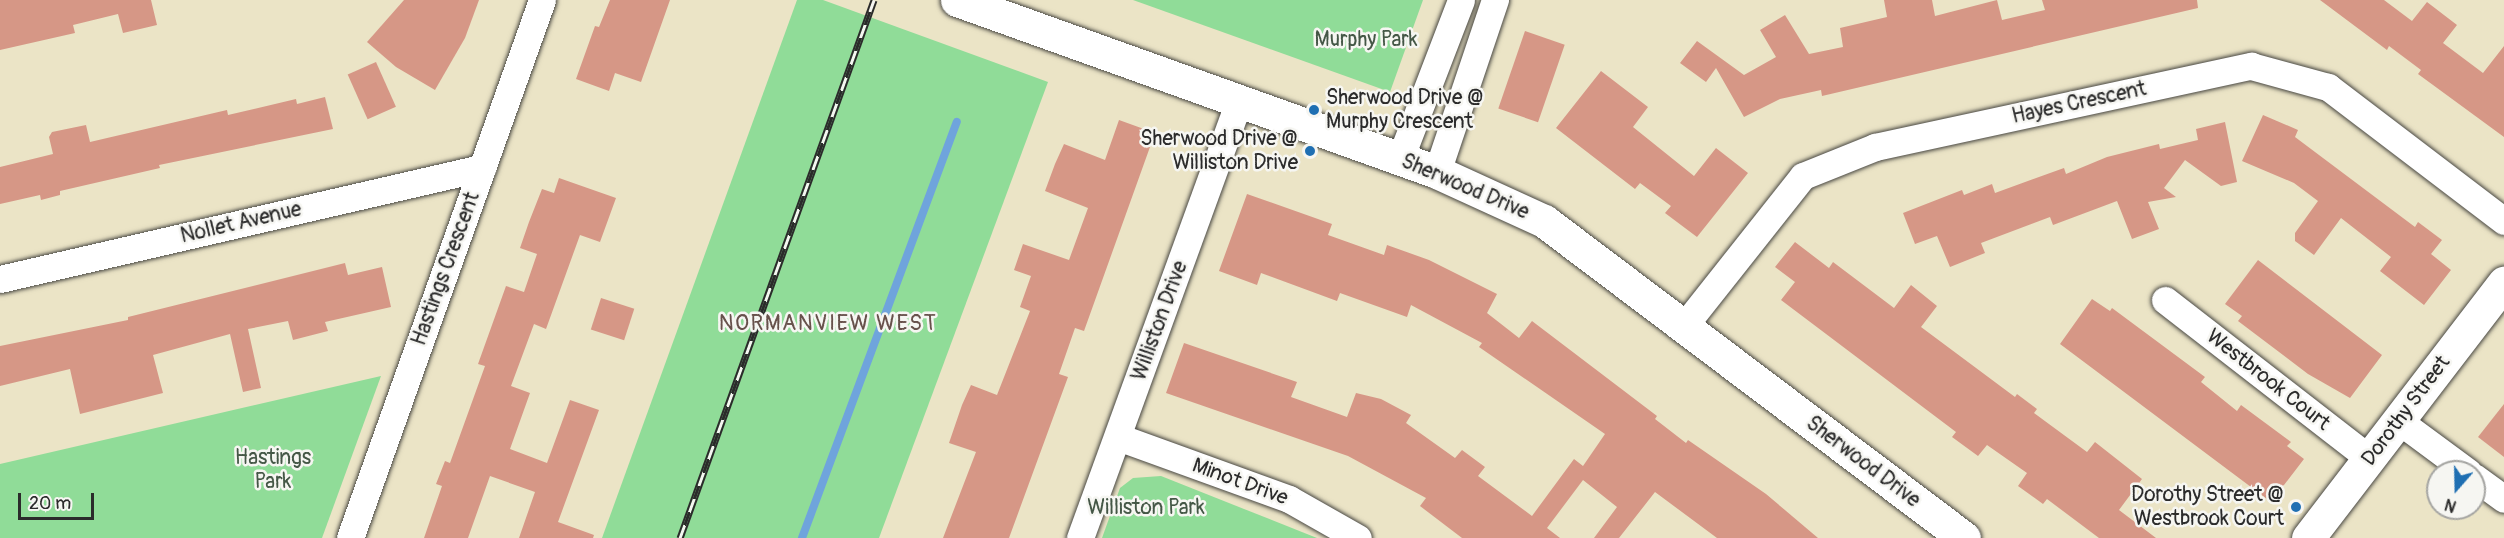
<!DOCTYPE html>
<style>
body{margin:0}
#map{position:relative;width:2504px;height:538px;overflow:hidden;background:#ebe4c6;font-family:Pangolin,sans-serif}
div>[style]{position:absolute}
.green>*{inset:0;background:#90dc98}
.stream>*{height:8px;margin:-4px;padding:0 4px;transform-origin:4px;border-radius:4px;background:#6fa4dc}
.building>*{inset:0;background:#d69786;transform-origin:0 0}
.roads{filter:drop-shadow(0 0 2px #484742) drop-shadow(0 0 2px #484742)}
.minor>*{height:27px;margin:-13.5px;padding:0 13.5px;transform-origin:13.5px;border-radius:13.5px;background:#fff}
.tertiary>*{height:33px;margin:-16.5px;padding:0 16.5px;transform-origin:16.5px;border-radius:16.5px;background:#fff}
.rail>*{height:7px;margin-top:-3.5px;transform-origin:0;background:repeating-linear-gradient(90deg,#f6f6f2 0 14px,#2b2b2b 0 28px);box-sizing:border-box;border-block:2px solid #2b2b2b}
.dots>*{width:16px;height:16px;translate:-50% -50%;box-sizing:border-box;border:3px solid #f6f6f2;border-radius:50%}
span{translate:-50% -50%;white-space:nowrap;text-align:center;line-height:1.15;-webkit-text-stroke:5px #f6f6f2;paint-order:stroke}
.park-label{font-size:21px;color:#445746}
.poi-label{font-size:21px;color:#2b2b2b}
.left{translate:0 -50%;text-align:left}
.right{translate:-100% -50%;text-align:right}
.street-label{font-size:21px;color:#2b2b2b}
.neighbourhood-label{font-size:22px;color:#67514b;letter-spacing:1.5px}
.north{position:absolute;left:2426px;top:460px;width:60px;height:60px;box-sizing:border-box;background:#f6f6f2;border:2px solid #a5a5a2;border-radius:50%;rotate:200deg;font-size:16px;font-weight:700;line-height:24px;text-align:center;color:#2b2b2b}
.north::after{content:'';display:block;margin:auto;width:21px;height:27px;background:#1f6fb2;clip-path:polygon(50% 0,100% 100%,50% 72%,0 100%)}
.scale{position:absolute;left:18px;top:493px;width:76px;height:27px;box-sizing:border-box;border:3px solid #2b2b2b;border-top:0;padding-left:8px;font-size:18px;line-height:21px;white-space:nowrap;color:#2b2b2b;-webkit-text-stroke:4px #f6f6f2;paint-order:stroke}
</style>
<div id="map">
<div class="green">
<i style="clip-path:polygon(797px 0,823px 0,1048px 82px,879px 538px,602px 538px)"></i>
<i style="clip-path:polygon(1133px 0,1423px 0,1390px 92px)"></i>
<i style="clip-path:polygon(381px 376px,322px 538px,0 538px,0 464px)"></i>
<i style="clip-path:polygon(1161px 476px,1317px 538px,1102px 538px,1120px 488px,1133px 478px)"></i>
</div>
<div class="stream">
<i style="left:802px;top:538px;width:444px;rotate:-69.6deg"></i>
</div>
<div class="building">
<i style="clip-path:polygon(0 0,151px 0,157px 25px,123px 33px,118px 14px,73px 25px,75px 33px,0 50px)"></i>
<i style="clip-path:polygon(404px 0,479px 0,465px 38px,435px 90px,396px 67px,367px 42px)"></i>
<i style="clip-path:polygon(610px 0,670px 0,641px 82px,615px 73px,609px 91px,576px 79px,595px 26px,599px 27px)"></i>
<i style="clip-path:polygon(1884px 0,1932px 0,1935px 16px,1997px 0,2002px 20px,2045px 10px,2042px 0,2197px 0,2198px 8px,1822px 96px,1821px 90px,1780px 99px,1744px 117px,1716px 68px,1706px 82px,1680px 63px,1697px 41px,1744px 75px,1776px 57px,1760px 30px,1785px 15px,1809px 54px,1843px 47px,1840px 28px,1887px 17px)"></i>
<i style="clip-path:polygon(2320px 0,2384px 0,2412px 21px,2427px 2px,2457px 25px,2443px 43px,2483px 73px,2504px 46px,2504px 137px,2418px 74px,2421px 70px,2389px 46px,2387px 50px)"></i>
<i style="left:1525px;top:31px;width:42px;height:82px;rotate:19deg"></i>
<i style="left:376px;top:62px;width:49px;height:31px;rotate:66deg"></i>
<i style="clip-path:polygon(1601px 71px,1648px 107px,1633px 127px,1694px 176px,1716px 148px,1748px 173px,1697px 237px,1665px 213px,1671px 206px,1640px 183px,1635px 189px,1556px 128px)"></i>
<i style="clip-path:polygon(325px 97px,333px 129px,159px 165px,160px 168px,60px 191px,60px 195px,41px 200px,40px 195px,0 204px,0 167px,53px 154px,49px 137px,52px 132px,86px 125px,90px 142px,227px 110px,228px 115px,296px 99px,297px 104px)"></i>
<i style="clip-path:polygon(2263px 115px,2298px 130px,2295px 137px,2415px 227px,2418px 222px,2442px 240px,2431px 254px,2451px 270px,2424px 305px,2380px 271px,2391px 257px,2341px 218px,2314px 255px,2295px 241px,2295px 233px,2318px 201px,2294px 183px,2242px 161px)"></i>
<i style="clip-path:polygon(1119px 120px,1155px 133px,1084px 331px,1075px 328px,1059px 374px,1068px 377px,1009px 538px,943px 538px,976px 452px,949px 443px,962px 405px,971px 385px,997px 395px,1030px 311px,1020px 307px,1031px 276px,1014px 270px,1023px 244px,1069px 260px,1088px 208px,1045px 191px,1055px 164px,1064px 144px,1105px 160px)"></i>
<i style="clip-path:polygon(2225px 122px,2237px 182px,2221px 186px,2185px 160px,2164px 188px,2176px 197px,2148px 202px,2159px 229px,2132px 239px,2117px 201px,2053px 225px,2050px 217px,1981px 243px,1985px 253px,1950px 267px,1937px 236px,1915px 244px,1903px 213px,1962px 190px,1964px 195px,1992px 184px,1995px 193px,2064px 168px,2066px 174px,2107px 157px,2159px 144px,2160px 149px,2198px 140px,2196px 129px)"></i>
<i style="clip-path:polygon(559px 178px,616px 198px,600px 242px,580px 235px,546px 329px,534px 324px,511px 386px,530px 393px,510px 449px,547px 463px,570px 400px,599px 410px,558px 522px,594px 535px,593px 538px,519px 538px,535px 492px,490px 476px,468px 538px,424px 538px,442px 486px,436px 484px,445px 461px,450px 463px,485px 366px,478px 364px,506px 286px,524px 292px,537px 254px,520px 248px,529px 222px,542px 189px,554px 193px)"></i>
<i style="clip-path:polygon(1247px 194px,1332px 224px,1328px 235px,1384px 255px,1387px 245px,1429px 260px,1497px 294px,1487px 313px,1519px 338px,1532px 321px,1657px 416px,1655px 419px,1686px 443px,1688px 440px,1766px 494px,1818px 538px,1717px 538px,1655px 492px,1619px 538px,1594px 538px,1617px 507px,1583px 480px,1547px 528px,1560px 538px,1462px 538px,1420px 506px,1426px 498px,1348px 456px,1166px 393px,1184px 343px,1297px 382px,1291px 397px,1347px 417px,1356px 393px,1381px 399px,1411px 415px,1406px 423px,1455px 458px,1462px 450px,1485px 467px,1478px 476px,1532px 516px,1574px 459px,1583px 466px,1605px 434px,1479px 347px,1482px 343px,1411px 305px,1407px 317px,1340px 293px,1337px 301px,1261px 273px,1257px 285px,1219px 271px)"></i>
<i style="clip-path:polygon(1795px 242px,1829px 268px,1833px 262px,1894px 308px,1911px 285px,1937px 306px,1921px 327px,2015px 397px,2017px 394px,2037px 409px,2034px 413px,2087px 452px,2095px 442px,2142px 479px,2119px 510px,2156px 538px,2099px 538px,2047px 499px,2043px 504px,2018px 486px,2027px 473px,1987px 445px,1978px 456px,1952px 437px,1956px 432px,1781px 300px,1795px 282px,1775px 267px)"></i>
<i style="clip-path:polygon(2258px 260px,2382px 355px,2350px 398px,2308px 374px,2238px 321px,2242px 316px,2225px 304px)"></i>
<i style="clip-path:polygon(345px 263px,348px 275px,382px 267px,391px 307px,325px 322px,328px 331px,293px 340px,288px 321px,248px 329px,261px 388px,243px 392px,230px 334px,153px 355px,163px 393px,80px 414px,70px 369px,0 386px,0 346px,128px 320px,128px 317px)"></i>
<i style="left:601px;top:298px;width:35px;height:33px;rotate:18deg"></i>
<i style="clip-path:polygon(2092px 299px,2110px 311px,2112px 308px,2205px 377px,2201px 382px,2237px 411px,2241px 405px,2291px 442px,2287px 446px,2304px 459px,2271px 502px,2060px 344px)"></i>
<i style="clip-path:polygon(2504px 404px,2504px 457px,2478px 437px)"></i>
</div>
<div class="roads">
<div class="minor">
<i style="left:1400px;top:159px;width:170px;rotate:-69deg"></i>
<i style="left:1437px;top:172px;width:182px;rotate:-71.4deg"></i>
<i style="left:0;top:279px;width:495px;rotate:-13deg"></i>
<i style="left:2165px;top:300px;width:259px;rotate:37.8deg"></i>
<i style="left:1684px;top:326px;width:191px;rotate:-51.6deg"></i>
<i style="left:1803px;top:176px;width:78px;rotate:-21.9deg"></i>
<i style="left:1875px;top:147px;width:385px;rotate:-12.2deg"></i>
<i style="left:2251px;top:66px;width:80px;rotate:15.3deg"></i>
<i style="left:2328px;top:87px;width:221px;rotate:37.3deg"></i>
<i style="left:2399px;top:421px;width:86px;rotate:36.5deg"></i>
<i style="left:1118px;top:437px;width:182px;rotate:19.9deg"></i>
<i style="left:1289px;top:499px;width:79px;rotate:29.5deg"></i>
<i style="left:2474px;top:477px;width:37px;rotate:36deg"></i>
<i style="left:350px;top:538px;width:571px;rotate:-70.36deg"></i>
<i style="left:1080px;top:538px;width:463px;rotate:-70deg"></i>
</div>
<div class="tertiary">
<i style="left:957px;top:0;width:510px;rotate:19.71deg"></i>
<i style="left:1437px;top:172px;width:118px;rotate:24.6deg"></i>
<i style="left:1544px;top:221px;width:526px;rotate:37.04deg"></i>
<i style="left:2308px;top:538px;width:322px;rotate:-52.5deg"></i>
</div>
</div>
<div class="rail">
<i style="left:680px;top:538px;width:572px;rotate:-70.17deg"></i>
</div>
<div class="dots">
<i style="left:1314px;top:110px;background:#1f6fb2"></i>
<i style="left:1310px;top:151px;background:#1f6fb2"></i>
<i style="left:2296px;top:507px;background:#1f6fb2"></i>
</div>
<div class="park-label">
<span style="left:1366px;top:40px">Murphy Park</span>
<span style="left:273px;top:470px">Hastings<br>Park</span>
<span style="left:1146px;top:508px">Williston Park</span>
</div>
<div class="poi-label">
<span class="left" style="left:1326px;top:110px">Sherwood Drive @<br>Murphy Crescent</span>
<span class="right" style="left:1298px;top:151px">Sherwood Drive @<br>Williston Drive</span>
<span class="right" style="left:2284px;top:507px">Dorothy Street @<br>Westbrook Court</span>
</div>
<div class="street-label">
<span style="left:2079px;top:103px;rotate:-12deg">Hayes Crescent</span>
<span style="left:1465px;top:187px;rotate:23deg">Sherwood Drive</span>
<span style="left:241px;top:223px;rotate:-13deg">Nollet Avenue</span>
<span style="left:446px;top:269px;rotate:-70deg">Hastings Crescent</span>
<span style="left:1160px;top:321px;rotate:-70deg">Williston Drive</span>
<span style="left:2268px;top:380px;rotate:38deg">Westbrook Court</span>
<span style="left:2406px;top:411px;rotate:-53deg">Dorothy Street</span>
<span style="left:1863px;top:462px;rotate:37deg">Sherwood Drive</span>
<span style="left:1240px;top:482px;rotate:20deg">Minot Drive</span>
</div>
<div class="neighbourhood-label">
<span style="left:828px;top:324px">NORMANVIEW WEST</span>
</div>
<div class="north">N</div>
<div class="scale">20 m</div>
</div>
